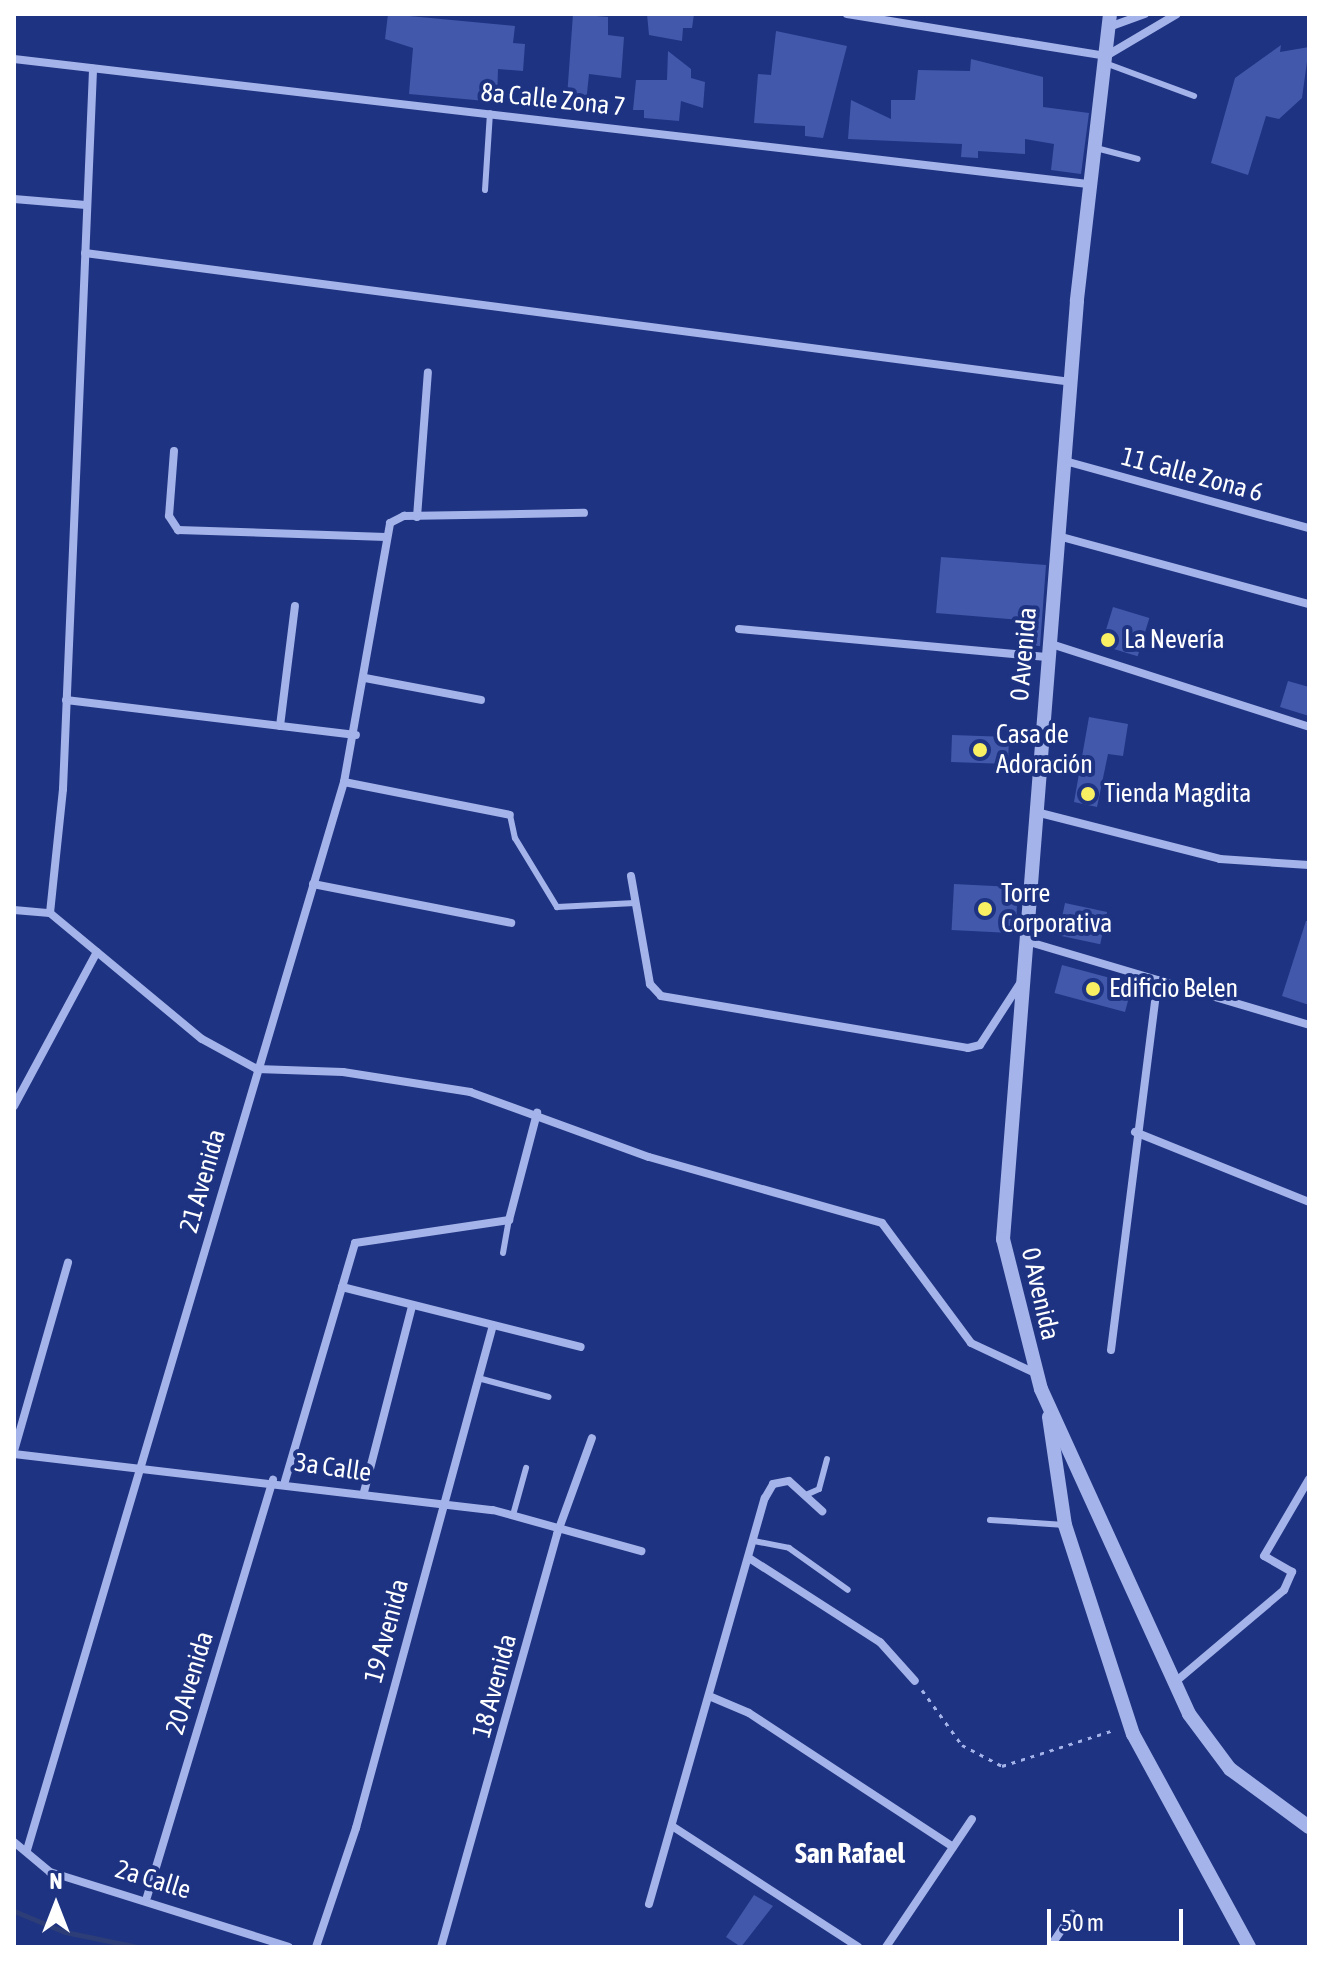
<!DOCTYPE html>
<meta charset="utf-8">
<style>
body{margin:0}
#map{position:relative;width:1323px;height:1961px;overflow:hidden;background:#1e3382;font-family:"Asap Condensed",sans-serif}
div>[style]{position:absolute}
.stream>*{height:5px;margin:-2.5px;padding:0 2.5px;transform-origin:2.5px;border-radius:2.5px;background:#2d3d78}
.building>*{inset:0;background:#4258aa;transform-origin:0 0}
.path>*{height:3px;margin-top:-1.5px;transform-origin:0;background:repeating-linear-gradient(90deg,#a4b3e9 0 4px,transparent 0 10px)}
.service>*{height:6px;margin:-3px;padding:0 3px;transform-origin:3px;border-radius:3px;background:#a4b3e9}
.minor>*{height:8px;margin:-4px;padding:0 4px;transform-origin:4px;border-radius:4px;background:#a4b3e9}
.tertiary>*{height:14px;margin:-7px;padding:0 7px;transform-origin:7px;border-radius:7px;background:#a4b3e9}
.dots>*{width:22px;height:22px;translate:-50% -50%;box-sizing:border-box;border:4px solid #1e3382;border-radius:50%}
span{translate:-50% -50%;white-space:nowrap;text-align:center;line-height:1.15;-webkit-text-stroke:8px #1e3382;paint-order:stroke}
.street-label{font-size:26px;color:#fff}
.poi-label{font-size:26px;color:#fff}
.left{translate:0 -50%;text-align:left}
.neighbourhood-label{font-size:28px;color:#fff;font-weight:700}
.frame{position:absolute;inset:0;border:16px solid #fff;pointer-events:none}
.north{position:absolute;left:16px;top:1865px;width:80px;height:80px;-webkit-text-stroke:6px #1e3382;paint-order:stroke;rotate:0deg;font-size:22px;font-weight:700;line-height:32px;text-align:center;color:#fff}
.north::after{content:'';display:block;margin:auto;width:28px;height:36px;background:#fff;clip-path:polygon(50% 0,100% 100%,50% 72%,0 100%)}
.scale{position:absolute;left:1047px;top:1909px;width:136px;height:36px;box-sizing:border-box;border:4px solid #fff;border-top:0;padding-left:10px;font-size:24px;line-height:28px;white-space:nowrap;color:#fff;-webkit-text-stroke:6px #1e3382;paint-order:stroke}
</style>
<div id="map">
<div class="stream">
<i style="left:14px;top:1911px;width:55px;rotate:22.4deg"></i>
<i style="left:65px;top:1932px;width:75px;rotate:11.6deg"></i>
</div>
<div class="building">
<i style="clip-path:polygon(388px 14px,515px 26px,513px 43px,525px 44px,523px 71px,498px 69px,497px 102px,409px 94px,413px 48px,385px 39px)"></i>
<i style="clip-path:polygon(573px 14px,608px 17px,608px 35px,624px 37px,621px 78px,589px 74px,585px 113px,566px 111px)"></i>
<i style="clip-path:polygon(647px 14px,694px 14px,692px 28px,683px 28px,682px 41px,649px 35px)"></i>
<i style="clip-path:polygon(776px 31px,847px 46px,823px 138px,805px 136px,805px 126px,754px 123px,758px 74px,771px 75px)"></i>
<i style="clip-path:polygon(1281px 45px,1280px 52px,1309px 47px,1302px 98px,1279px 119px,1266px 116px,1248px 175px,1211px 163px,1235px 78px)"></i>
<i style="clip-path:polygon(668px 51px,691px 69px,691px 78px,705px 82px,703px 108px,681px 101px,679px 121px,644px 118px,644px 110px,633px 110px,636px 80px,667px 80px)"></i>
<i style="clip-path:polygon(971px 59px,1043px 77px,1043px 107px,1089px 113px,1081px 174px,1051px 170px,1054px 144px,1025px 139px,1025px 154px,978px 151px,978px 158px,961px 157px,962px 144px,848px 139px,851px 100px,891px 119px,891px 100px,915px 100px,918px 70px,970px 71px)"></i>
<i style="clip-path:polygon(941px 557px,1046px 565px,1040px 646px,1021px 645px,1022px 620px,936px 613px)"></i>
<i style="left:1113px;top:607px;width:38px;height:40px;rotate:17deg"></i>
<i style="clip-path:polygon(1288px 681px,1309px 687px,1309px 716px,1280px 707px)"></i>
<i style="clip-path:polygon(1089px 717px,1128px 724px,1123px 756px,1108px 754px,1097px 807px,1074px 802px)"></i>
<i style="left:952px;top:735px;width:57px;height:27px;rotate:2deg"></i>
<i style="left:954px;top:884px;width:64px;height:46px;rotate:3deg"></i>
<i style="left:1065px;top:903px;width:43px;height:33px;rotate:12deg"></i>
<i style="clip-path:polygon(1306px 921px,1309px 921px,1309px 1005px,1282px 996px)"></i>
<i style="left:1062px;top:965px;width:73px;height:29px;rotate:15deg"></i>
<i style="clip-path:polygon(754px 1895px,773px 1906px,741px 1947px,726px 1937px)"></i>
</div>
<div class="path">
<i style="left:922px;top:1690px;width:68px;rotate:54deg"></i>
<i style="left:962px;top:1745px;width:45px;rotate:27.7deg"></i>
<i style="left:1002px;top:1766px;width:118px;rotate:-17.8deg"></i>
</div>
<div class="service">
<i style="left:1105px;top:63px;width:95px;rotate:20.3deg"></i>
<i style="left:1096px;top:148px;width:43px;rotate:14.7deg"></i>
<i style="left:485px;top:190px;width:77px;rotate:-86.3deg"></i>
<i style="left:510px;top:815px;width:24px;rotate:78deg"></i>
<i style="left:515px;top:838px;width:81px;rotate:58.7deg"></i>
<i style="left:557px;top:907px;width:78px;rotate:-2.9deg"></i>
<i style="left:503px;top:1253px;width:34px;rotate:-80deg"></i>
<i style="left:478px;top:1378px;width:73px;rotate:15deg"></i>
<i style="left:808px;top:1494px;width:12px;rotate:-24deg"></i>
<i style="left:819px;top:1489px;width:31px;rotate:-75deg"></i>
<i style="left:513px;top:1515px;width:49px;rotate:-74.5deg"></i>
<i style="left:990px;top:1520px;width:75px;rotate:3.8deg"></i>
<i style="left:754px;top:1541px;width:36px;rotate:11deg"></i>
<i style="left:789px;top:1548px;width:72px;rotate:35.4deg"></i>
</div>
<div class="minor">
<i style="left:847px;top:14px;width:262px;rotate:9.2deg"></i>
<i style="left:1106px;top:56px;width:82px;rotate:-30.6deg"></i>
<i style="left:1109px;top:27px;width:38px;rotate:-20deg"></i>
<i style="left:14px;top:59px;width:1081px;rotate:6.64deg"></i>
<i style="left:14px;top:199px;width:72px;rotate:4.8deg"></i>
<i style="left:85px;top:253px;width:994px;rotate:7.45deg"></i>
<i style="left:174px;top:451px;width:65px;rotate:94.4deg"></i>
<i style="left:169px;top:516px;width:17px;rotate:57deg"></i>
<i style="left:178px;top:530px;width:208px;rotate:1.9deg"></i>
<i style="left:1065px;top:461px;width:253px;rotate:15.4deg"></i>
<i style="left:417px;top:517px;width:145px;rotate:-85.7deg"></i>
<i style="left:1058px;top:536px;width:260px;rotate:15.2deg"></i>
<i style="left:739px;top:629px;width:309px;rotate:5.2deg"></i>
<i style="left:1048px;top:643px;width:274px;rotate:17.8deg"></i>
<i style="left:365px;top:678px;width:118px;rotate:10.7deg"></i>
<i style="left:66px;top:700px;width:292px;rotate:6.9deg"></i>
<i style="left:280px;top:726px;width:121px;rotate:-82.9deg"></i>
<i style="left:344px;top:782px;width:169px;rotate:11.2deg"></i>
<i style="left:1036px;top:812px;width:190px;rotate:14.3deg"></i>
<i style="left:1220px;top:859px;width:89px;rotate:3.9deg"></i>
<i style="left:631px;top:876px;width:110px;rotate:80deg"></i>
<i style="left:650px;top:984px;width:16px;rotate:47deg"></i>
<i style="left:661px;top:996px;width:311px;rotate:9.6deg"></i>
<i style="left:968px;top:1048px;width:12px;rotate:-14deg"></i>
<i style="left:980px;top:1045px;width:72px;rotate:-57deg"></i>
<i style="left:313px;top:884px;width:202px;rotate:11.1deg"></i>
<i style="left:14px;top:910px;width:36px;rotate:5deg"></i>
<i style="left:50px;top:913px;width:197px;rotate:39.7deg"></i>
<i style="left:202px;top:1039px;width:63px;rotate:28.6deg"></i>
<i style="left:257px;top:1069px;width:86px;rotate:2deg"></i>
<i style="left:343px;top:1072px;width:129px;rotate:8.9deg"></i>
<i style="left:470px;top:1092px;width:190px;rotate:20deg"></i>
<i style="left:649px;top:1157px;width:242px;rotate:15.8deg"></i>
<i style="left:882px;top:1223px;width:149px;rotate:53.4deg"></i>
<i style="left:971px;top:1343px;width:71px;rotate:25.1deg"></i>
<i style="left:50px;top:913px;width:125px;rotate:-84deg"></i>
<i style="left:63px;top:789px;width:721px;rotate:-87.61deg"></i>
<i style="left:1026px;top:941px;width:295px;rotate:16.5deg"></i>
<i style="left:14px;top:1106px;width:175px;rotate:-61.7deg"></i>
<i style="left:1135px;top:1132px;width:188px;rotate:21.9deg"></i>
<i style="left:342px;top:1287px;width:246px;rotate:14.1deg"></i>
<i style="left:1111px;top:1350px;width:373px;rotate:-82.8deg"></i>
<i style="left:14px;top:1451px;width:196px;rotate:-74deg"></i>
<i style="left:14px;top:1454px;width:482px;rotate:6.7deg"></i>
<i style="left:493px;top:1510px;width:154px;rotate:15.5deg"></i>
<i style="left:285px;top:1481px;width:248px;rotate:-73.6deg"></i>
<i style="left:355px;top:1243px;width:156px;rotate:-8.5deg"></i>
<i style="left:509px;top:1220px;width:111px;rotate:-75.3deg"></i>
<i style="left:364px;top:1492px;width:192px;rotate:-75.5deg"></i>
<i style="left:749px;top:1558px;width:156px;rotate:32.7deg"></i>
<i style="left:880px;top:1642px;width:52px;rotate:48.1deg"></i>
<i style="left:1174px;top:1683px;width:144px;rotate:-40.2deg"></i>
<i style="left:1284px;top:1590px;width:20px;rotate:-66deg"></i>
<i style="left:1292px;top:1572px;width:32px;rotate:-150deg"></i>
<i style="left:1264px;top:1556px;width:89px;rotate:-59.7deg"></i>
<i style="left:709px;top:1696px;width:43px;rotate:23deg"></i>
<i style="left:749px;top:1713px;width:244px;rotate:33.3deg"></i>
<i style="left:672px;top:1826px;width:222px;rotate:33deg"></i>
<i style="left:14px;top:1842px;width:47px;rotate:39.8deg"></i>
<i style="left:50px;top:1872px;width:250px;rotate:17.4deg"></i>
<i style="left:27px;top:1850px;width:1114px;rotate:-73.47deg"></i>
<i style="left:344px;top:782px;width:263px;rotate:-79.9deg"></i>
<i style="left:390px;top:523px;width:16px;rotate:-27deg"></i>
<i style="left:404px;top:516px;width:180px;rotate:-1deg"></i>
<i style="left:147px;top:1897px;width:436px;rotate:-73.2deg"></i>
<i style="left:649px;top:1904px;width:422px;rotate:-74.1deg"></i>
<i style="left:765px;top:1498px;width:16px;rotate:-60deg"></i>
<i style="left:773px;top:1484px;width:16px;rotate:-11deg"></i>
<i style="left:789px;top:1481px;width:45px;rotate:42.3deg"></i>
<i style="left:316px;top:1947px;width:126px;rotate:-71.4deg"></i>
<i style="left:356px;top:1828px;width:521px;rotate:-74.76deg"></i>
<i style="left:441px;top:1947px;width:429px;rotate:-74.3deg"></i>
<i style="left:557px;top:1534px;width:102px;rotate:-70deg"></i>
<i style="left:886px;top:1947px;width:154px;rotate:-56.1deg"></i>
<i style="left:1050px;top:1947px;width:40px;rotate:-56deg"></i>
</div>
<div class="tertiary">
<i style="left:1110px;top:14px;width:289px;rotate:96.6deg"></i>
<i style="left:1077px;top:301px;width:941px;rotate:94.51deg"></i>
<i style="left:1003px;top:1239px;width:155px;rotate:75.8deg"></i>
<i style="left:1041px;top:1389px;width:357px;rotate:65.5deg"></i>
<i style="left:1189px;top:1714px;width:69px;rotate:53.3deg"></i>
<i style="left:1230px;top:1769px;width:98px;rotate:36.3deg"></i>
<i style="left:1049px;top:1417px;width:109px;rotate:81.6deg"></i>
<i style="left:1065px;top:1525px;width:220px;rotate:72deg"></i>
<i style="left:1133px;top:1734px;width:243px;rotate:61.4deg"></i>
</div>
<div class="dots">
<i style="left:1108px;top:640px;background:#f8ef63"></i>
<i style="left:980px;top:750px;background:#f8ef63"></i>
<i style="left:1088px;top:794px;background:#f8ef63"></i>
<i style="left:985px;top:909px;background:#f8ef63"></i>
<i style="left:1093px;top:989px;background:#f8ef63"></i>
</div>
<div class="street-label">
<span style="left:553px;top:100px;rotate:6deg">8a Calle Zona 7</span>
<span style="left:1192px;top:475px;rotate:15deg">11 Calle Zona 6</span>
<span style="left:1024px;top:654px;rotate:-85deg">0 Avenida</span>
<span style="left:203px;top:1181px;rotate:-74deg">21 Avenida</span>
<span style="left:1040px;top:1294px;rotate:77deg">0 Avenida</span>
<span style="left:333px;top:1468px;rotate:8deg">3a Calle</span>
<span style="left:387px;top:1631px;rotate:-75deg">19 Avenida</span>
<span style="left:190px;top:1683px;rotate:-73deg">20 Avenida</span>
<span style="left:495px;top:1686px;rotate:-75deg">18 Avenida</span>
<span style="left:153px;top:1880px;rotate:17deg">2a Calle</span>
</div>
<div class="poi-label">
<span class="left" style="left:1124px;top:640px">La Nevería</span>
<span class="left" style="left:996px;top:750px">Casa de<br>Adoración</span>
<span class="left" style="left:1104px;top:794px">Tienda Magdita</span>
<span class="left" style="left:1001px;top:909px">Torre<br>Corporativa</span>
<span class="left" style="left:1109px;top:989px">Edificio Belen</span>
</div>
<div class="neighbourhood-label">
<span style="left:850px;top:1853px">San Rafael</span>
</div>
<div class="frame"></div>
<div class="north">N</div>
<div class="scale">50 m</div>
</div>
